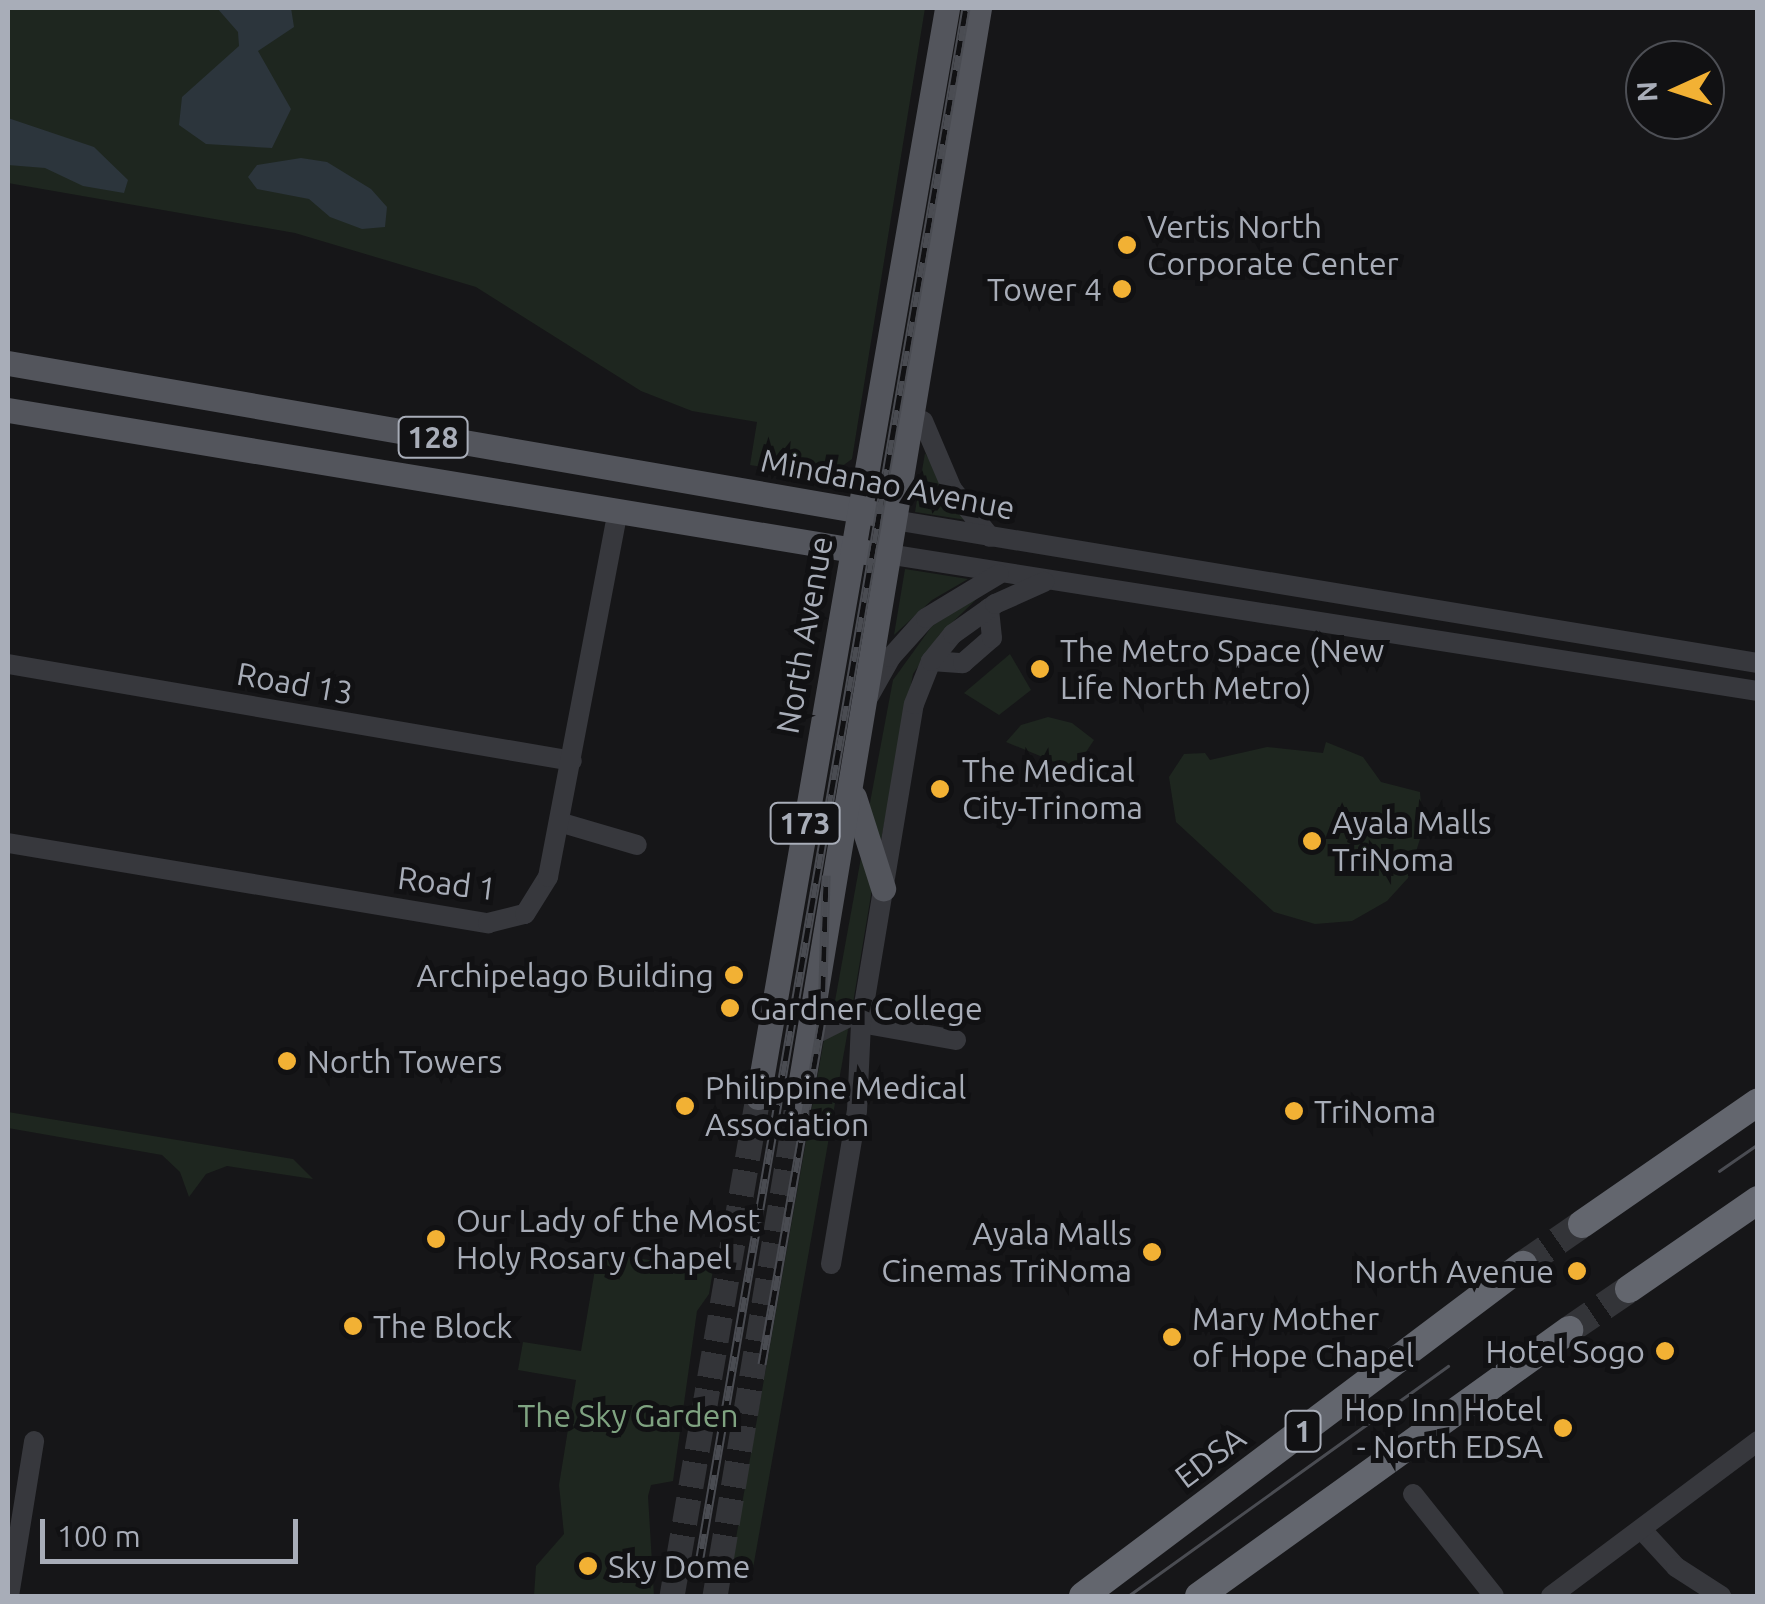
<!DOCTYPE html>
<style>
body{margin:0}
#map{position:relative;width:1765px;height:1604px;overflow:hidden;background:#161618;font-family:Ubuntu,sans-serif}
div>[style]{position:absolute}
.green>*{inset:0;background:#1e261f;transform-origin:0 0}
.water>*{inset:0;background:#2c353c}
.major-tunnel>*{height:25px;margin-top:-12.5px;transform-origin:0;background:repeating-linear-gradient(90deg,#333438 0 25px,transparent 0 37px)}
.highway-tunnel>*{height:28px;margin-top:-14px;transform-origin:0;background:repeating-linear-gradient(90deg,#333438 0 28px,transparent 0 42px)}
.minor>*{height:20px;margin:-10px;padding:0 10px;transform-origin:10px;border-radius:10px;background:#37383d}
.major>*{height:25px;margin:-12.5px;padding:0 12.5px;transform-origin:12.5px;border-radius:12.5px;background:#53555c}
.highway>*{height:28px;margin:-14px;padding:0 14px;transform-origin:14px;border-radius:14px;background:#63666e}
.tram>*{height:2.5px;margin:-1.25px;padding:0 1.25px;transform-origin:1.25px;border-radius:1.25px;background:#4a4c52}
.rail>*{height:9px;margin-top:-4.5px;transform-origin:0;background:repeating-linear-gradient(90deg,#111113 0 15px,#4a4c52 0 30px);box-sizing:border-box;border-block:2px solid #4a4c52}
.dots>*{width:28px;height:28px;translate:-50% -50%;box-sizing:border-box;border:5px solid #111113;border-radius:50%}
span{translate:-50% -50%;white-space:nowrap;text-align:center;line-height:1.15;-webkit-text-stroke:10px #111113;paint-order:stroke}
.shield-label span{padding:2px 8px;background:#111113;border:2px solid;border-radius:8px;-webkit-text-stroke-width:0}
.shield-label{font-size:30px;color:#a8adb8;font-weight:700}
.poi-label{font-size:32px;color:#a8adb8}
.left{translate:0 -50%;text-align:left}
.right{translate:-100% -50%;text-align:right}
.street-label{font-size:32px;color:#a8adb8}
.park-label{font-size:32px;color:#7fa381}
.frame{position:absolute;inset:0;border:10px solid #a8adb8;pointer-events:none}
.north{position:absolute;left:1625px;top:40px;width:100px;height:100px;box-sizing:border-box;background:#111113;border:2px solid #4d4f55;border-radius:50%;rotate:267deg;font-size:28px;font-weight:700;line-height:40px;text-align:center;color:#a8adb8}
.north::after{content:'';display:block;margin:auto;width:35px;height:45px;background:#f2b134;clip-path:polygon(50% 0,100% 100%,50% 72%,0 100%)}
.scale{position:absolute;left:40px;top:1519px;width:258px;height:45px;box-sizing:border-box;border:5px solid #a8adb8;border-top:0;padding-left:12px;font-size:30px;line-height:35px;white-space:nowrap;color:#a8adb8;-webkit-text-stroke:8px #111113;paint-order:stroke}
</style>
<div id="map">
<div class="green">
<i style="clip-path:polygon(8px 8px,925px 8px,852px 459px,827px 477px,750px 465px,757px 422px,692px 411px,641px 391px,476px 287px,295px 233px,8px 183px)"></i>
<i style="clip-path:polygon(925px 453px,966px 520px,915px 512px)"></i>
<i style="clip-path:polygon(905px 569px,968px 579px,932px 600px,894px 635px)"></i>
<i style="clip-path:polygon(983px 593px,939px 635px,913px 674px,877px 861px,866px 824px,893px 680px,932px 626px)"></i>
<i style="clip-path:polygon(1010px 654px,1031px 690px,999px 715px,964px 693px)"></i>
<i style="clip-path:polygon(1048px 717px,1072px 723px,1094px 740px,1074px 770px,1006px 742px,1021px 725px)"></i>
<i style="clip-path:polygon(1326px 742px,1363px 757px,1381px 782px,1420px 792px,1423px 829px,1408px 878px,1387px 901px,1352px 921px,1315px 924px,1274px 912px,1176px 822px,1169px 777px,1184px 754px,1205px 753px,1210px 760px,1267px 747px,1323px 753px)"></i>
<i style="clip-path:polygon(864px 841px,874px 877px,851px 1015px,831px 1023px)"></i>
<i style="left:849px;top:1024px;width:553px;height:22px;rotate:100deg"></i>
<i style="clip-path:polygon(8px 1112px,293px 1159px,313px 1179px,227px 1166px,206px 1174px,189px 1197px,180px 1172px,162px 1155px,8px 1128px)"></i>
<i style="clip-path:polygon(598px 1252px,713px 1270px,709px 1294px,697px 1311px,673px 1481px,651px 1485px,648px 1496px,654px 1596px,534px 1596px,536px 1566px,564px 1534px,559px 1485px,576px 1380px,518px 1370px,523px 1342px,581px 1351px)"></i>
</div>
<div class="water">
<i style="clip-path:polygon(217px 8px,291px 8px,294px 27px,258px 51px,291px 109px,272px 148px,206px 144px,179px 125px,182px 97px,239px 46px,238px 32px)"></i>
<i style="clip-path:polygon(8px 118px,94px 147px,128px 180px,124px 193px,83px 186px,45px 168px,8px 165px)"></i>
<i style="clip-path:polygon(301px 158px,327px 162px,371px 189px,387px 207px,385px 227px,362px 229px,330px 217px,309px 199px,257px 189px,248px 177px,257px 165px)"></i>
</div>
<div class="major-tunnel">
<i style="left:672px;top:1596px;width:506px;rotate:-80.22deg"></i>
<i style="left:715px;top:1596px;width:499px;rotate:-80.5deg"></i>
</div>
<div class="highway-tunnel">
<i style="left:1523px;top:1265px;width:72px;rotate:-34.8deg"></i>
<i style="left:1569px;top:1330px;width:73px;rotate:-34.3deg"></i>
</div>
<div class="minor">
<i style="left:923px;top:421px;width:74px;rotate:66.9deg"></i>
<i style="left:952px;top:489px;width:61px;rotate:51.6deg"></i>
<i style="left:906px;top:522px;width:864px;rotate:9.4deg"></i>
<i style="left:900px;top:556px;width:869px;rotate:8.94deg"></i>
<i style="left:931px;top:661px;width:32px;rotate:4deg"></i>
<i style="left:963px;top:663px;width:38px;rotate:-41deg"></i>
<i style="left:992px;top:638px;width:30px;rotate:-96deg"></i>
<i style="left:8px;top:664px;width:572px;rotate:9.76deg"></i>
<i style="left:869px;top:696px;width:45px;rotate:-60.6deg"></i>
<i style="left:891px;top:657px;width:52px;rotate:-48.1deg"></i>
<i style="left:926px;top:618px;width:85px;rotate:-31.1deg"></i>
<i style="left:559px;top:822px;width:81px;rotate:16.4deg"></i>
<i style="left:8px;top:843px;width:487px;rotate:9.5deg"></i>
<i style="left:488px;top:923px;width:38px;rotate:-14deg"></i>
<i style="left:525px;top:914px;width:44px;rotate:-58.1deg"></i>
<i style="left:548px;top:877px;width:373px;rotate:-79.2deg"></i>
<i style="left:809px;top:1037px;width:58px;rotate:-26.6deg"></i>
<i style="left:956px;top:1040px;width:97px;rotate:-169.9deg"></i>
<i style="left:861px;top:1023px;width:323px;rotate:-80.6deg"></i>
<i style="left:914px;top:704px;width:46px;rotate:-68.4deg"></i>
<i style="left:931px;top:661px;width:35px;rotate:-51deg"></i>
<i style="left:953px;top:634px;width:52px;rotate:-35.5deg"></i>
<i style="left:995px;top:604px;width:54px;rotate:-24.2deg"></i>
<i style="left:831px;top:1264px;width:155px;rotate:-80.4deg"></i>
<i style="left:857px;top:1111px;width:88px;rotate:-87.4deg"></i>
<i style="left:1413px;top:1494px;width:130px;rotate:51.5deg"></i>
<i style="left:1642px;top:1530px;width:50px;rotate:47.4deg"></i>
<i style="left:1676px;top:1567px;width:54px;rotate:32.8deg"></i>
<i style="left:9px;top:1596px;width:157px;rotate:-80.8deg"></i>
<i style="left:1551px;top:1596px;width:259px;rotate:-36.8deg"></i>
</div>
<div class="major">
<i style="left:8px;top:363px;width:878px;rotate:9.84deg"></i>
<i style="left:8px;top:410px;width:870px;rotate:9.4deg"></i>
<i style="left:854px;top:797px;width:96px;rotate:72.3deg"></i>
<i style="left:758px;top:1097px;width:1105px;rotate:-80.15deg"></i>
<i style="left:797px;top:1104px;width:1111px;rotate:-80.57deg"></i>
</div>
<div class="highway">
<i style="left:1582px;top:1224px;width:214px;rotate:-34.7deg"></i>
<i style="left:1629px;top:1289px;width:157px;rotate:-34.6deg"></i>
<i style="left:1083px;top:1596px;width:551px;rotate:-36.95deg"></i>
<i style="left:1199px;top:1596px;width:456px;rotate:-35.7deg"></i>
</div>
<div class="tram">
<i style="left:1719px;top:1171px;width:47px;rotate:-34.7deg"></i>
<i style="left:1128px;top:1596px;width:394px;rotate:-35.7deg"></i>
</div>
<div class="rail">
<i style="left:762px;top:1364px;width:348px;rotate:-80.1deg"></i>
<i style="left:822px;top:1021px;width:146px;rotate:-88.4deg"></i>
<i style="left:699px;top:1563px;width:1578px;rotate:-80.26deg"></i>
</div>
<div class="dots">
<i style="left:1127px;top:245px;background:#f2b134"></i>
<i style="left:1122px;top:289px;background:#f2b134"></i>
<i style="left:1040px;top:669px;background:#f2b134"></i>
<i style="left:940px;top:789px;background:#f2b134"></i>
<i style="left:1312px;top:841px;background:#f2b134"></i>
<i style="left:734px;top:975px;background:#f2b134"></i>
<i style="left:730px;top:1008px;background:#f2b134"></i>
<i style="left:287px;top:1061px;background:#f2b134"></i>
<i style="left:685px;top:1106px;background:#f2b134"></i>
<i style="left:1294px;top:1111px;background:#f2b134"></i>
<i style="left:436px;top:1239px;background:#f2b134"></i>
<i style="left:1152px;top:1252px;background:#f2b134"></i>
<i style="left:1577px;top:1271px;background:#f2b134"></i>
<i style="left:353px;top:1326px;background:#f2b134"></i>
<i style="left:1172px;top:1337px;background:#f2b134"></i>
<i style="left:1665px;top:1351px;background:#f2b134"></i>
<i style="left:1563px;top:1428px;background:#f2b134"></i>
<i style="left:588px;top:1566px;background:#f2b134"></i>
</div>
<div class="shield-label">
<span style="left:433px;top:437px">128</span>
<span style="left:805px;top:823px">173</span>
<span style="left:1303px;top:1431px">1</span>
</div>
<div class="poi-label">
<span class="left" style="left:1147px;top:245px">Vertis North<br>Corporate Center</span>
<span class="right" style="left:1102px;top:289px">Tower 4</span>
<span class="left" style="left:1060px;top:669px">The Metro Space (New<br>Life North Metro)</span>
<span class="left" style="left:962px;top:789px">The Medical<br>City-Trinoma</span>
<span class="left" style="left:1332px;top:841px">Ayala Malls<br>TriNoma</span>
<span class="right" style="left:714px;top:975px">Archipelago Building</span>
<span class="left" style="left:750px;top:1008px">Gardner College</span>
<span class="left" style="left:307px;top:1061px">North Towers</span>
<span class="left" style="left:705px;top:1106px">Philippine Medical<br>Association</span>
<span class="left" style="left:1314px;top:1111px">TriNoma</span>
<span class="left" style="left:456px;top:1239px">Our Lady of the Most<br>Holy Rosary Chapel</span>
<span class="right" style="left:1132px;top:1252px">Ayala Malls<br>Cinemas TriNoma</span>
<span class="right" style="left:1554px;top:1271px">North Avenue</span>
<span class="left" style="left:1192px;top:1337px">Mary Mother<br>of Hope Chapel</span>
<span class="left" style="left:373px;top:1326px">The Block</span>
<span class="right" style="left:1645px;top:1351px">Hotel Sogo</span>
<span class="right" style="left:1543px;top:1428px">Hop Inn Hotel<br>- North EDSA</span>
<span class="left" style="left:608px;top:1566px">Sky Dome</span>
</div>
<div class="street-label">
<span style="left:888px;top:484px;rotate:11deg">Mindanao Avenue</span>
<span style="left:804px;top:635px;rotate:-80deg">North Avenue</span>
<span style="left:295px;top:683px;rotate:10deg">Road 13</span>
<span style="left:447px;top:883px;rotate:7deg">Road 1</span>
<span style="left:1210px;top:1457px;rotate:-37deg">EDSA</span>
</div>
<div class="park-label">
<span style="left:628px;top:1415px">The Sky Garden</span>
</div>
<div class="frame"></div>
<div class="north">N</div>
<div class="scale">100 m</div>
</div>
